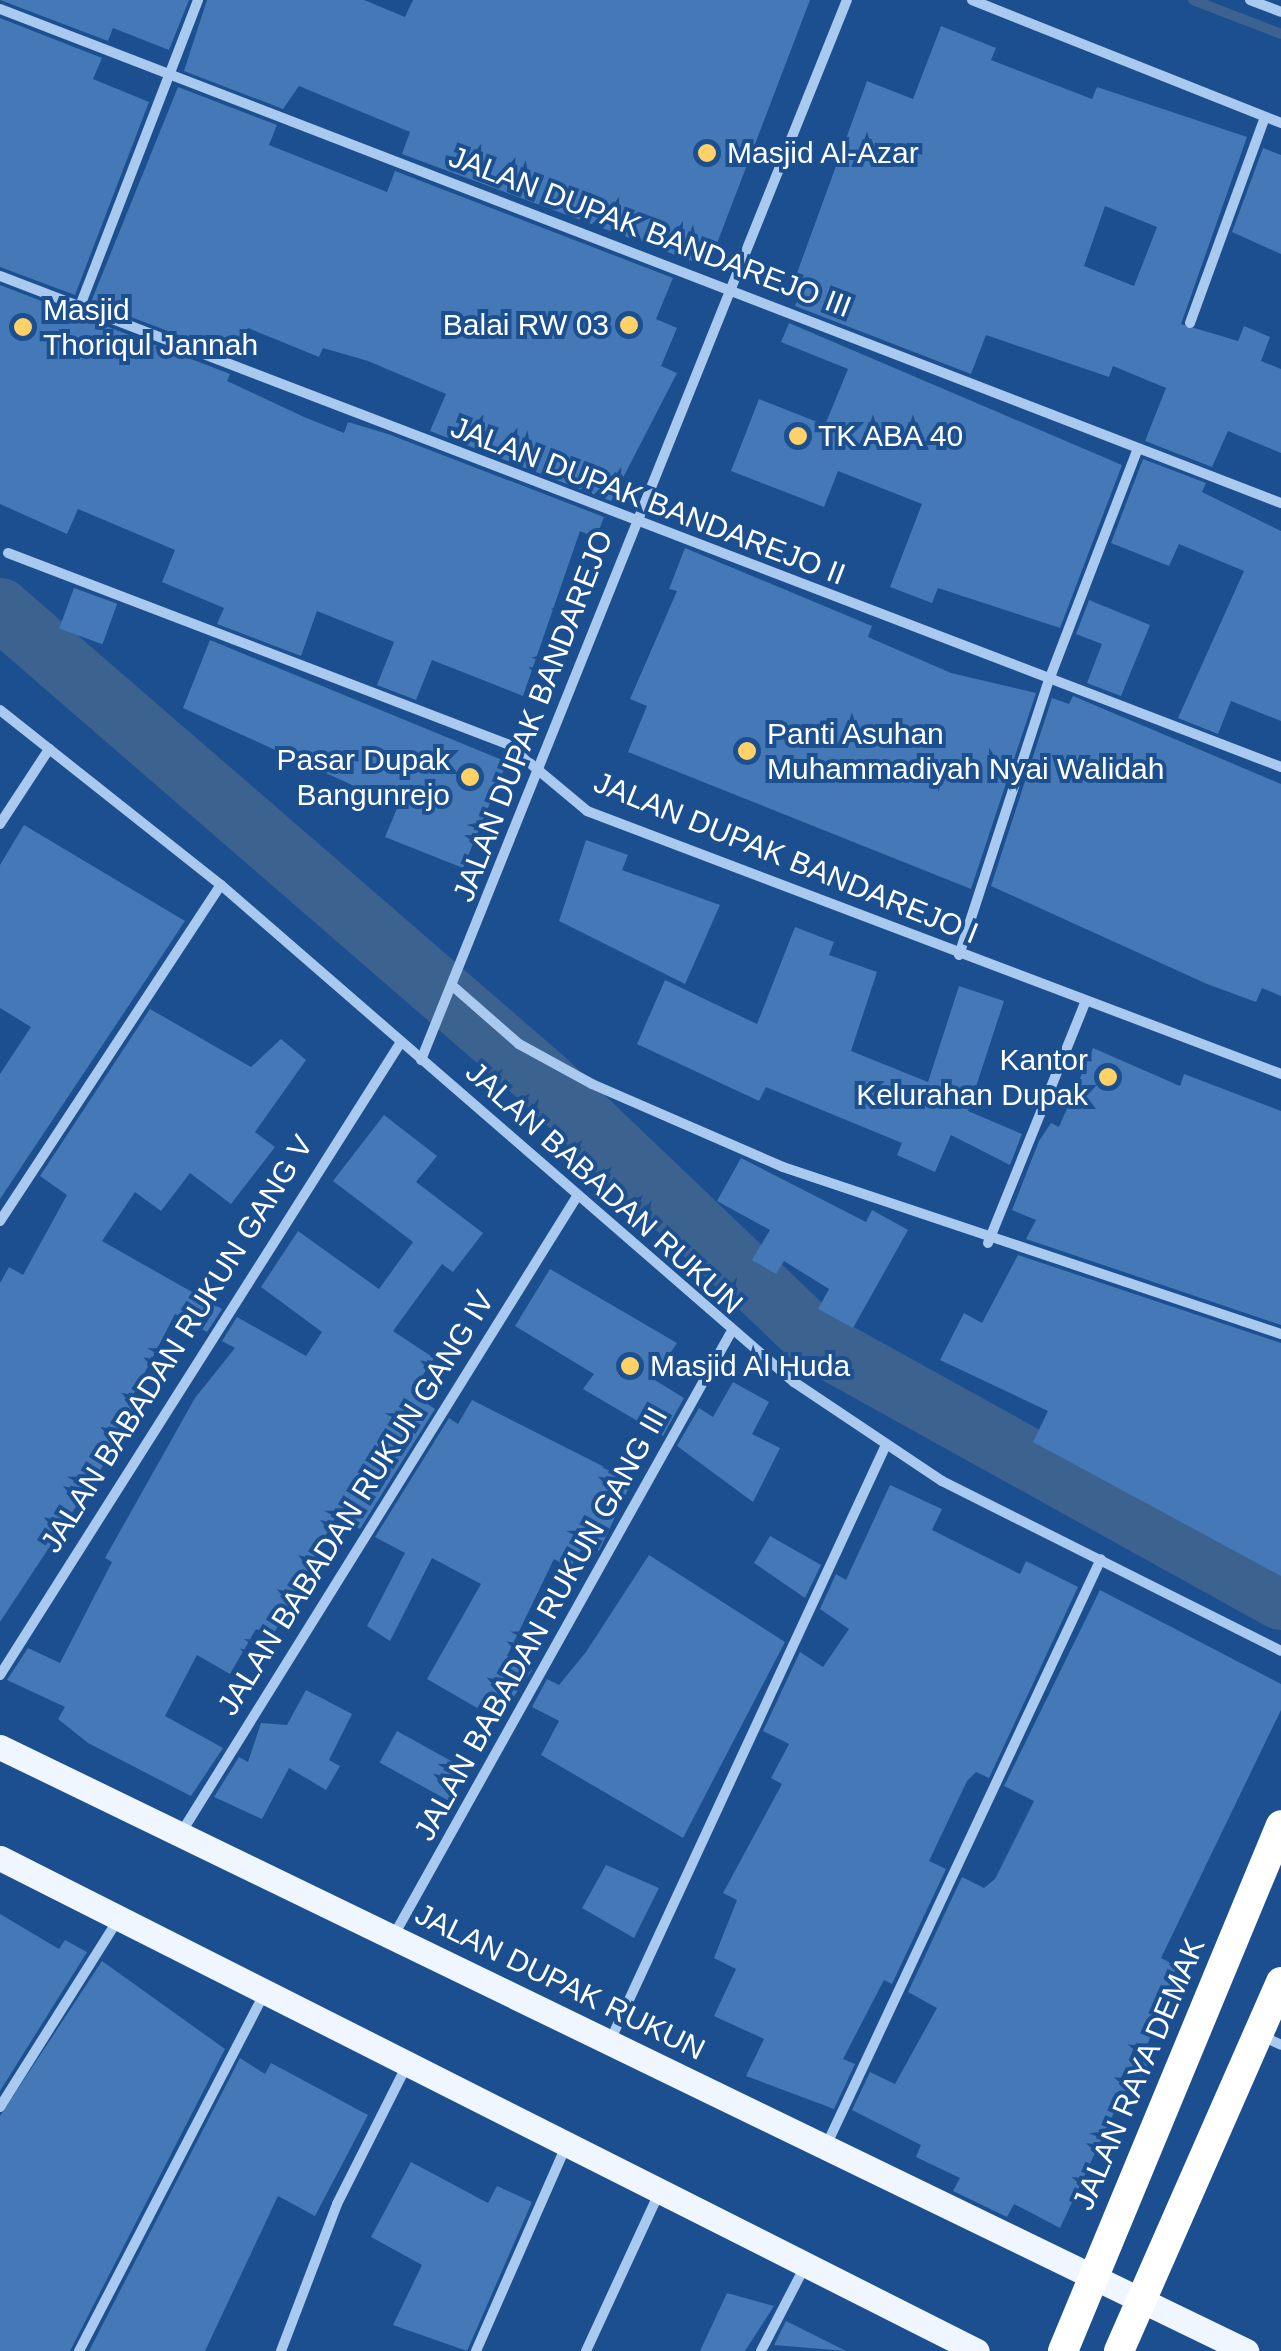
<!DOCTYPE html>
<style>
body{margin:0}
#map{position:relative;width:1281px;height:2351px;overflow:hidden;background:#1b4f8f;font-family:Helvetica,sans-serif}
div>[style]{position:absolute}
.stream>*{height:10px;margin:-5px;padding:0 5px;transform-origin:5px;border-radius:5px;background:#3c6290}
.river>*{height:62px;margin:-31px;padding:0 31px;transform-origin:31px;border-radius:31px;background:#3c6290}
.building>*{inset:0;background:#4478b7;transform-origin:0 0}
.street>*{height:10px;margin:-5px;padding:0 5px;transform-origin:5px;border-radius:5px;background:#a9c9ee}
.primary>*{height:25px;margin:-12.5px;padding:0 12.5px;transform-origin:12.5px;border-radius:12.5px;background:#f0f6ff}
.highway>*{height:30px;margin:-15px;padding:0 15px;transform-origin:15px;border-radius:15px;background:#fff}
.dots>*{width:28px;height:28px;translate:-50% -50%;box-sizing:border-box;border:5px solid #1b4f8f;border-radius:50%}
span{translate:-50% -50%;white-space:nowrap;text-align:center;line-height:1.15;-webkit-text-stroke:8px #1b4f8f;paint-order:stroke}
.poi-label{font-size:30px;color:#fff}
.left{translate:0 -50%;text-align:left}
.right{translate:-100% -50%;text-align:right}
.street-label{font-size:30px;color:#fff}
</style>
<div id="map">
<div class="stream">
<i style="left:1193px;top:0;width:94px;rotate:21.1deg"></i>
</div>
<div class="river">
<i style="left:0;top:609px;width:718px;rotate:40.88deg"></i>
<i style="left:543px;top:1079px;width:382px;rotate:43.7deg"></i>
<i style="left:819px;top:1343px;width:528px;rotate:28.99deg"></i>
</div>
<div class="building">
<i style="clip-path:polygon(0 0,189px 0,169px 50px,113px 28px,108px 41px)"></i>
<i style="clip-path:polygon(207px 0,364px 0,405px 17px,413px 0,810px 0,708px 267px,402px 154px,410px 132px,299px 86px,283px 109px,184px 71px)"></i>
<i style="clip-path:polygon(0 18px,102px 58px,93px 79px,149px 102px,75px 295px,0 267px)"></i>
<i style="clip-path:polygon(evenodd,941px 26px,996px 48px,991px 60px,1092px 99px,1097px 87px,1247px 137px,1181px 324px,1238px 341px,1244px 326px,1270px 337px,1261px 361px,1281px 369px,1281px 453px,1228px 431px,1212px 467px,1145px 441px,1166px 388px,1113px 366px,1109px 377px,986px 335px,971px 374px,795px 306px,803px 288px,793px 284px,867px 81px,913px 99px,941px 26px,1105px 206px,1157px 227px,1134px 286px,1084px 266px,1105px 206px)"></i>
<i style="clip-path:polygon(178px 87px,277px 125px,269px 145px,387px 192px,395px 171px,673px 278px,656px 319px,677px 328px,661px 366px,677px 373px,611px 501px,430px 431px,446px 394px,368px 361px,323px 348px,319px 357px,248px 328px,237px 357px,91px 302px)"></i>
<i style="clip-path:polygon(1263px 148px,1281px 155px,1281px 254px,1232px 232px)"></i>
<i style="clip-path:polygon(0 285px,230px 374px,227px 381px,304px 417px,344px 433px,348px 422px,388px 434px,604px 517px,596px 538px,580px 531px,523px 696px,432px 660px,416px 700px,377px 685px,394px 642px,317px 611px,301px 656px,217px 624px,224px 608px,162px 582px,175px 550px,78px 509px,67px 534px,0 504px)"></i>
<i style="clip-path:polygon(789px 323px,1122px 465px,1060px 628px,938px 588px,932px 603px,890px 587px,922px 504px,838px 471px,824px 507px,731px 471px,759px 399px,825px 425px,848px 369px,781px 342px)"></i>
<i style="clip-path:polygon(1143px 459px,1206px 483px,1202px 492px,1281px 531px,1281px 721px,1231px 701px,1218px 734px,1178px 718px,1244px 571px,1179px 544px,1169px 566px,1111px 543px)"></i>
<i style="clip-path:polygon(685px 548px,872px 626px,868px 637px,951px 673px,1036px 693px,971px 889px,628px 752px,647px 706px,630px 699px,677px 591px,669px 589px)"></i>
<i style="left:74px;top:588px;width:46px;height:43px;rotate:20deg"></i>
<i style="clip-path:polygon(1089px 600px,1150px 625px,1121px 696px,1087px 683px,1102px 644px,1076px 634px)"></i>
<i style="clip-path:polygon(210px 640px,507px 762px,463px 868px,385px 837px,398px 806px,183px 708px)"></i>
<i style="clip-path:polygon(1073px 696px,1281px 784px,1281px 996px,1262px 988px,1256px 1002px,1207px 984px,991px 886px,1052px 698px,1069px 704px)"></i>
<i style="clip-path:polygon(24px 825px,185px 921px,0 1199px,0 1074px,31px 1027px,0 1008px,0 865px)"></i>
<i style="clip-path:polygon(586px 840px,628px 855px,622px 870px,720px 905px,685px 984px,559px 921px)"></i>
<i style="clip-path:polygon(795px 927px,834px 942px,829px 955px,877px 972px,851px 1051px,928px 1082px,959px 986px,1004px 1001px,968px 1111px,1022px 1134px,1010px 1165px,951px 1135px,935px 1172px,897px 1155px,902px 1143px,766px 1087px,759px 1101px,637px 1044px,665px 980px,757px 1024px)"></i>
<i style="clip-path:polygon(150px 1009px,251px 1067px,281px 1039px,306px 1060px,255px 1132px,275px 1147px,231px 1204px,190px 1173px,161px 1211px,135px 1192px,102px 1241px,222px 1309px,207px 1332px,175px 1314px,128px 1405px,139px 1411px,0 1622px,0 1283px,9px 1267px,23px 1275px,67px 1195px,40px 1176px)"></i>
<i style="clip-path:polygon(1093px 1048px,1180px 1086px,1184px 1074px,1281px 1111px,1281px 1325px,1026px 1239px,1036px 1220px,1012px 1210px,1039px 1141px,1051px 1123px,1059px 1127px)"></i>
<i style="clip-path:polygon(384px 1115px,437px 1156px,416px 1182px,483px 1233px,453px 1272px,442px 1264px,393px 1331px,434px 1358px,411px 1393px,435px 1409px,360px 1529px,336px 1516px,272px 1637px,256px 1629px,230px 1674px,197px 1655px,165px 1716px,223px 1748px,191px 1796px,88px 1743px,58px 1719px,65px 1707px,7px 1680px,28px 1648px,60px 1663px,112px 1562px,105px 1558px,195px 1398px,235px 1348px,222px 1341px,237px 1317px,306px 1356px,322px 1332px,261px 1287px,298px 1231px,379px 1289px,413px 1242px,333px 1181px)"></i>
<i style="clip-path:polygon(741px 1158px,866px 1222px,872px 1210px,908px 1230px,853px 1328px,818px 1309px,829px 1289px,784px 1261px,776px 1274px,752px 1260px,770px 1230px,717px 1201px)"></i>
<i style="clip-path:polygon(1018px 1255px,1281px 1343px,1281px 1576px,1033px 1442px,1048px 1411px,940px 1360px,964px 1313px,982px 1323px)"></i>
<i style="clip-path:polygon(550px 1269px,677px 1343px,653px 1379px,684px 1398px,663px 1436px,583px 1389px,594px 1374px,515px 1326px)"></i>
<i style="clip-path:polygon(733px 1382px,769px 1402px,752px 1434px,780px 1448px,753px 1502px,677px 1446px,699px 1408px,713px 1417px)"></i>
<i style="clip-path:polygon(472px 1400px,632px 1481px,599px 1551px,586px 1542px,570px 1568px,554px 1559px,507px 1656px,532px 1670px,498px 1720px,427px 1679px,481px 1584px,432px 1558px,390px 1641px,367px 1626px,405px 1553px,375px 1537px,449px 1418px,458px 1424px)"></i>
<i style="clip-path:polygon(890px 1485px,942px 1509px,932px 1530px,1020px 1574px,1026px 1561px,1078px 1587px,989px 1778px,976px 1772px,967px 1781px,929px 1861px,946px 1869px,892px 1984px,884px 1980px,843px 2059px,855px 2064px,834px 2109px,746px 2076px,764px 2039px,714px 2016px,736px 1969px,714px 1958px,737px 1900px,723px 1893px,782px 1784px,771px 1778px,789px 1744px,763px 1731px,800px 1652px,823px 1667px,849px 1629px,820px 1609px,836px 1574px,846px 1580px)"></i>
<i style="clip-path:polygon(770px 1536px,821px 1565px,805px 1598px,754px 1563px)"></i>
<i style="clip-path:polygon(649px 1555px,785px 1642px,683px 1838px,541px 1755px,559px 1721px,532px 1707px,547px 1679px,559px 1685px,586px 1652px)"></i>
<i style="clip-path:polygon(1100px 1590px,1281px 1684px,1281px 1710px,1161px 1958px,1177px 1966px,1145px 2051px,1153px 2055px,1128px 2109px,1118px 2104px,1060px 2228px,1014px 2204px,1007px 2217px,953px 2191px,960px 2178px,916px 2157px,921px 2145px,852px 2110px,870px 2072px,895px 2084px,937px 2008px,908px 1992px,962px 1877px,984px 1888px,995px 1879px,1034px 1801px,1004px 1786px)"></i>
<i style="clip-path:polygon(306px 1690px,352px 1714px,329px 1760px,340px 1766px,326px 1790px,289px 1768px,262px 1819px,214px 1797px,239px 1757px,248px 1762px,261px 1723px,287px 1725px)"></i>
<i style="left:397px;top:1731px;width:80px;height:36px;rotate:29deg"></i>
<i style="clip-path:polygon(606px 1865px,659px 1888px,634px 1938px,582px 1908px)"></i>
<i style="clip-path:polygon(0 1914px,59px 1949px,65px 1940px,87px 1952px,0 2091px)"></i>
<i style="clip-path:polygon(102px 1961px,225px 2049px,70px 2351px,0 2351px,0 2116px)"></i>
<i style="clip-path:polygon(240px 2058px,265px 2074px,271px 2063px,368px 2115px,315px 2216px,278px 2196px,205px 2351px,89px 2351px)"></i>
<i style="clip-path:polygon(411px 2162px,488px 2203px,497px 2186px,532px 2202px,467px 2351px,393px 2325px,422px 2265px,371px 2237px)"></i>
<i style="clip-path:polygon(727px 2293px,774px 2306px,745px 2351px,700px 2351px)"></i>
<i style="clip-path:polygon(786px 2321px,846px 2351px,774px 2345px)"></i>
</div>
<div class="street">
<i style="left:972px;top:0;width:333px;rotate:21.7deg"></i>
<i style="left:1250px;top:0;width:33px;rotate:21deg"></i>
<i style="left:0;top:9px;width:1373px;rotate:21.09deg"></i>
<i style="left:0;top:276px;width:1372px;rotate:20.97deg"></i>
<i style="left:80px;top:306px;width:328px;rotate:-68.9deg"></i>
<i style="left:1190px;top:323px;width:219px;rotate:-70deg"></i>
<i style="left:8px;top:553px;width:534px;rotate:20.95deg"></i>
<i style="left:507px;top:744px;width:104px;rotate:39.9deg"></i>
<i style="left:587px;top:811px;width:742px;rotate:20.75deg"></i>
<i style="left:0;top:710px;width:282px;rotate:38.4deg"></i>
<i style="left:221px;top:885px;width:759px;rotate:40.94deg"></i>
<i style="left:794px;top:1382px;width:178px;rotate:33.8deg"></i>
<i style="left:942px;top:1481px;width:379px;rotate:26.6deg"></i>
<i style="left:0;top:824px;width:90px;rotate:-56.8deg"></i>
<i style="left:959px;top:955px;width:289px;rotate:-71.9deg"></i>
<i style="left:1049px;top:680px;width:248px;rotate:-69deg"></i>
<i style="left:455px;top:988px;width:85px;rotate:41.2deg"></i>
<i style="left:519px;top:1044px;width:83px;rotate:28.7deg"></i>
<i style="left:592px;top:1084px;width:208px;rotate:23.5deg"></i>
<i style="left:783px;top:1167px;width:525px;rotate:18.54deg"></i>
<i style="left:421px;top:1060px;width:1142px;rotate:-68.11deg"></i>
<i style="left:0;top:1221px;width:402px;rotate:-56.7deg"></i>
<i style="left:988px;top:1243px;width:257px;rotate:-68deg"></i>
<i style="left:0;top:1675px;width:749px;rotate:-57.65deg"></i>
<i style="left:181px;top:1833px;width:748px;rotate:-58.12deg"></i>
<i style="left:394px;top:1935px;width:689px;rotate:-60.79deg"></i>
<i style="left:1260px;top:2035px;width:23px;rotate:25deg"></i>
<i style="left:610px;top:2041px;width:655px;rotate:-65.16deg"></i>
<i style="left:0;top:2107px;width:223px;rotate:-57.8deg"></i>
<i style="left:826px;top:2146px;width:648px;rotate:-64.9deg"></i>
<i style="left:79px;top:2351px;width:404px;rotate:-62.6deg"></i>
<i style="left:281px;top:2351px;width:157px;rotate:-69.1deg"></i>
<i style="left:337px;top:2204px;width:156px;rotate:-63.3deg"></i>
<i style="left:476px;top:2351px;width:224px;rotate:-66.3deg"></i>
<i style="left:586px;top:2351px;width:174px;rotate:-65.2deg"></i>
<i style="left:761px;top:2351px;width:93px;rotate:-62.6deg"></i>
</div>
<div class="primary">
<i style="left:0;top:1747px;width:1385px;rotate:25.86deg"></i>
<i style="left:0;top:1858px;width:1094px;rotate:26.78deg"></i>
</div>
<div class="highway">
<i style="left:1063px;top:2351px;width:569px;rotate:-67.49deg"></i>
<i style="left:1119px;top:2351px;width:403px;rotate:-66.3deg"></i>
</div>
<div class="dots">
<i style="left:707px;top:153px;background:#ffd166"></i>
<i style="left:629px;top:325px;background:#ffd166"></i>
<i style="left:23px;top:327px;background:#ffd166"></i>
<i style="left:798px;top:436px;background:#ffd166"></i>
<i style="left:747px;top:751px;background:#ffd166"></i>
<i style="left:470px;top:777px;background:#ffd166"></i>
<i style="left:1108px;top:1077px;background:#ffd166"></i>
<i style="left:630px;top:1366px;background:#ffd166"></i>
</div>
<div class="poi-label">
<span class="left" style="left:727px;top:153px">Masjid Al-Azar</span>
<span class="left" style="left:43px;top:327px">Masjid<br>Thoriqul Jannah</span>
<span class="right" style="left:609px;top:325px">Balai RW 03</span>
<span class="left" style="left:818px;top:436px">TK ABA 40</span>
<span class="left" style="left:767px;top:751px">Panti Asuhan<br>Muhammadiyah Nyai Walidah</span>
<span class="right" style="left:450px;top:777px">Pasar Dupak<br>Bangunrejo</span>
<span class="right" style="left:1088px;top:1077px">Kantor<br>Kelurahan Dupak</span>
<span class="left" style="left:650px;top:1366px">Masjid Al Huda</span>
</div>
<div class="street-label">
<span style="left:650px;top:232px;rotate:21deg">JALAN DUPAK BANDAREJO III</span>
<span style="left:648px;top:501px;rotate:21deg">JALAN DUPAK BANDAREJO II</span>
<span style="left:533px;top:716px;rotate:-69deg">JALAN DUPAK BANDAREJO</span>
<span style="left:786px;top:858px;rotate:22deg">JALAN DUPAK BANDAREJO I</span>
<span style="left:604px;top:1188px;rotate:42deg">JALAN BABADAN RUKUN</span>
<span style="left:177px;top:1344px;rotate:-58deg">JALAN BABADAN RUKUN GANG V</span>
<span style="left:356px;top:1503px;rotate:-58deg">JALAN BABADAN RUKUN GANG IV</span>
<span style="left:541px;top:1624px;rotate:-61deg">JALAN BABADAN RUKUN GANG III</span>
<span style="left:560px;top:1982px;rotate:26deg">JALAN DUPAK RUKUN</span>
<span style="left:1139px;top:2074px;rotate:-67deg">JALAN RAYA DEMAK</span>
</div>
</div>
